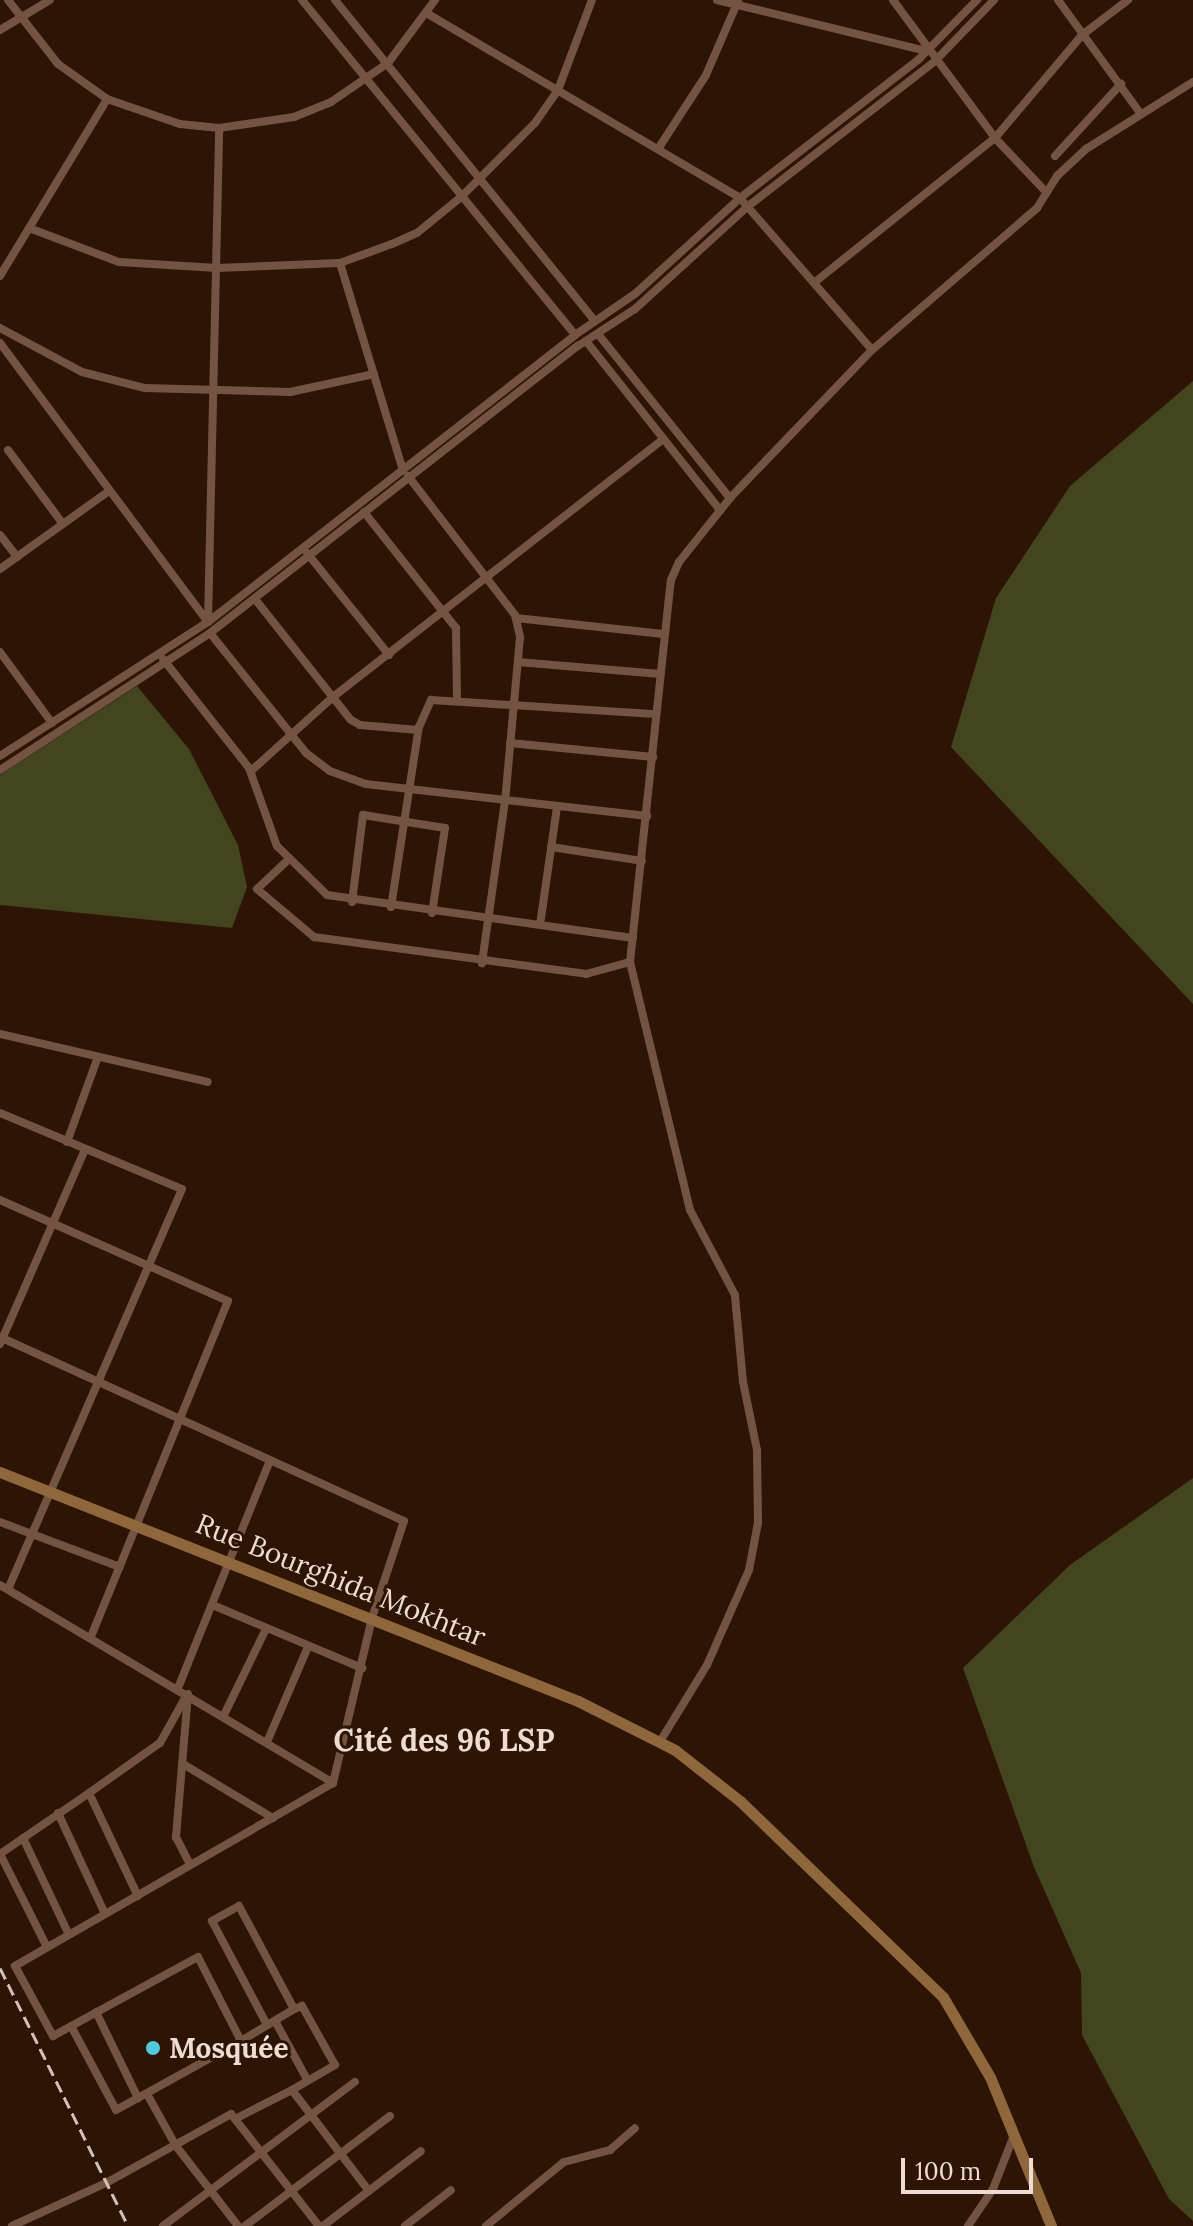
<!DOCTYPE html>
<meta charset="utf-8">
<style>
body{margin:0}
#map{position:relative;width:1193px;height:2226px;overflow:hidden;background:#2e1405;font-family:Lora,serif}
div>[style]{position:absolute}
.green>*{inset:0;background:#43451e}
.street>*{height:8px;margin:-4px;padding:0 4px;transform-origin:4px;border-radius:4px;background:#735443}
.secondary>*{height:11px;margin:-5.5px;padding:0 5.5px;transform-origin:5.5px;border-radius:5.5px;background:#8f673d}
.rail>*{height:3px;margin-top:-1.5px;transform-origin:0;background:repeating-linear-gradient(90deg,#d3c0b6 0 12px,transparent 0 18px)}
.dots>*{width:22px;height:22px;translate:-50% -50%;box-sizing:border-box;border:4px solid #2e1405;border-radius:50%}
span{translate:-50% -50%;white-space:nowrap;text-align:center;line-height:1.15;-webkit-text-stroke:6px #2e1405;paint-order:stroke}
.street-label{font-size:28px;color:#eedcd2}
.poi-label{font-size:28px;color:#eedcd2;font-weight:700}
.left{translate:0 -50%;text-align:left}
.neighbourhood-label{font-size:30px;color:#eedcd2;font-weight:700}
.scale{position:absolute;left:901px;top:2158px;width:132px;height:36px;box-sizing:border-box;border:4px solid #eedcd2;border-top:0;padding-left:10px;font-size:24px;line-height:28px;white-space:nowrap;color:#eedcd2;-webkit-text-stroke:6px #2e1405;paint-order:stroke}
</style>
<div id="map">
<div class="green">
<i style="clip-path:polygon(1193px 381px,1193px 1004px,951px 747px,996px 598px,1070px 486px)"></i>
<i style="clip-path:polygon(137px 686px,189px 749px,238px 845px,247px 887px,232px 928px,0 905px,0 775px)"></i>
<i style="clip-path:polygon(1193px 1478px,1193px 2221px,1169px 2199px,1082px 2035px,1081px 1973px,1034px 1867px,963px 1668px,1070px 1565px)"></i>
</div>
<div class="street">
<i style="left:8px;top:0;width:81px;rotate:52deg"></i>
<i style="left:58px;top:64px;width:60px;rotate:35.5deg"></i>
<i style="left:107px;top:99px;width:77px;rotate:18.9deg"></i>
<i style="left:180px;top:124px;width:39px;rotate:6deg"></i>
<i style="left:219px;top:128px;width:76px;rotate:-8.3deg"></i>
<i style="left:294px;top:117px;width:40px;rotate:-22deg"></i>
<i style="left:331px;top:102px;width:69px;rotate:-34.4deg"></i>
<i style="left:388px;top:63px;width:79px;rotate:-53.3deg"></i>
<i style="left:302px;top:0;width:432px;rotate:50.8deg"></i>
<i style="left:335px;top:0;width:413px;rotate:51deg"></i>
<i style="left:717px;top:0;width:216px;rotate:13.7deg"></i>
<i style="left:893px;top:0;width:172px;rotate:53.5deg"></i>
<i style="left:995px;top:138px;width:74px;rotate:46.6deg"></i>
<i style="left:1058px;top:0;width:140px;rotate:54deg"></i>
<i style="left:428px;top:14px;width:362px;rotate:30.5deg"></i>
<i style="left:740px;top:198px;width:201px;rotate:49deg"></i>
<i style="left:0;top:30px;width:58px;rotate:-31deg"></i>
<i style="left:658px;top:149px;width:88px;rotate:-57deg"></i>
<i style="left:706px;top:75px;width:81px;rotate:-66.6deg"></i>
<i style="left:1055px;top:156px;width:98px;rotate:-47.5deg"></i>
<i style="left:29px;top:228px;width:96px;rotate:20.7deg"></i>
<i style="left:119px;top:262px;width:98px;rotate:3.5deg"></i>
<i style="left:217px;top:268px;width:123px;rotate:-2.3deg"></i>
<i style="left:340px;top:263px;width:55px;rotate:-20.1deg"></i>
<i style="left:392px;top:244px;width:27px;rotate:-24deg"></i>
<i style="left:417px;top:233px;width:57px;rotate:-39.3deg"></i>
<i style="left:461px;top:197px;width:105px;rotate:-45deg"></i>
<i style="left:535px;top:123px;width:40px;rotate:-55.1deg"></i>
<i style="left:558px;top:90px;width:96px;rotate:-69.3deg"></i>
<i style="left:340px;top:263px;width:217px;rotate:73.1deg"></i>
<i style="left:0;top:276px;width:207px;rotate:-58.8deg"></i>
<i style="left:815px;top:282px;width:231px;rotate:-38.7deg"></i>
<i style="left:995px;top:138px;width:135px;rotate:-49.8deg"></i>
<i style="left:1082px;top:35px;width:58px;rotate:-37.3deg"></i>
<i style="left:0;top:328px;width:93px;rotate:28.2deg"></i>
<i style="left:82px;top:372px;width:65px;rotate:14.3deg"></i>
<i style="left:145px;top:388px;width:145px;rotate:1.6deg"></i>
<i style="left:290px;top:392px;width:86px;rotate:-12.1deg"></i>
<i style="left:598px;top:334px;width:211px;rotate:51.2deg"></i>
<i style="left:586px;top:341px;width:216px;rotate:51.6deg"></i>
<i style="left:0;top:343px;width:348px;rotate:53.3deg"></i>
<i style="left:8px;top:450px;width:92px;rotate:53.4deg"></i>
<i style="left:408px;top:476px;width:175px;rotate:52.4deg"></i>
<i style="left:515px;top:615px;width:23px;rotate:77deg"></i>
<i style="left:520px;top:637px;width:165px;rotate:95.2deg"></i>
<i style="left:505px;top:801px;width:164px;rotate:98.1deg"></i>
<i style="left:364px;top:512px;width:148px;rotate:51.6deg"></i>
<i style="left:456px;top:628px;width:70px;rotate:89.2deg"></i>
<i style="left:0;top:535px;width:28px;rotate:52deg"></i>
<i style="left:307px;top:553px;width:131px;rotate:51.2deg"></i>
<i style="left:0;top:569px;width:134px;rotate:-35.6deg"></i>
<i style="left:255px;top:599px;width:154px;rotate:51.6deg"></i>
<i style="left:351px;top:720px;width:10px;rotate:29deg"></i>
<i style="left:360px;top:725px;width:58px;rotate:4.9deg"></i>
<i style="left:516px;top:618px;width:148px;rotate:6.2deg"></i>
<i style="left:208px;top:622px;width:494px;rotate:-88.7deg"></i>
<i style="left:210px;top:633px;width:154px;rotate:51.3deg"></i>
<i style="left:306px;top:753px;width:30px;rotate:37deg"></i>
<i style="left:330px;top:771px;width:38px;rotate:20deg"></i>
<i style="left:366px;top:784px;width:283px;rotate:6.5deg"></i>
<i style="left:0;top:652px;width:88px;rotate:53.8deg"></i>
<i style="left:163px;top:659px;width:139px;rotate:51.7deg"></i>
<i style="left:249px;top:768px;width:83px;rotate:70.3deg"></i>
<i style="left:277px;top:846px;width:70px;rotate:44.4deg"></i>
<i style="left:327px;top:895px;width:309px;rotate:8deg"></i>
<i style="left:518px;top:662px;width:143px;rotate:4.8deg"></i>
<i style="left:510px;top:743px;width:144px;rotate:5.6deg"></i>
<i style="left:0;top:756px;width:247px;rotate:-32.8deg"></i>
<i style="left:208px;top:622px;width:466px;rotate:-38deg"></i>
<i style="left:575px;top:335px;width:74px;rotate:-34.5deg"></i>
<i style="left:636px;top:293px;width:141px;rotate:-42.4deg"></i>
<i style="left:740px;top:198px;width:227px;rotate:-37.8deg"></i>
<i style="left:919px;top:59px;width:83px;rotate:-45.5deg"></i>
<i style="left:0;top:770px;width:251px;rotate:-33.1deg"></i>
<i style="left:210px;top:633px;width:467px;rotate:-38deg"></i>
<i style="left:578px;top:346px;width:68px;rotate:-33deg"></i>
<i style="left:635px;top:309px;width:151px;rotate:-42.3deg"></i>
<i style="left:747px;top:207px;width:238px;rotate:-37.8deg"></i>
<i style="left:935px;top:61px;width:85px;rotate:-46deg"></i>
<i style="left:251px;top:771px;width:110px;rotate:-42.1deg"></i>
<i style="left:333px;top:697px;width:419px;rotate:-38deg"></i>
<i style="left:551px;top:847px;width:92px;rotate:8.7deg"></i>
<i style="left:289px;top:859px;width:44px;rotate:136.8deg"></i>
<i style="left:257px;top:889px;width:75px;rotate:40.1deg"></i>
<i style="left:314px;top:937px;width:275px;rotate:7.7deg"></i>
<i style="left:586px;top:974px;width:46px;rotate:-15.3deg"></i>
<i style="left:352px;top:902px;width:88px;rotate:-82.8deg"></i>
<i style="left:363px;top:815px;width:83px;rotate:9deg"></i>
<i style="left:445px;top:828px;width:86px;rotate:98.7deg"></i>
<i style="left:391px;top:907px;width:182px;rotate:-81.2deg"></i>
<i style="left:419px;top:727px;width:30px;rotate:-66deg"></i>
<i style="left:431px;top:700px;width:225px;rotate:3.6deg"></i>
<i style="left:540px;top:925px;width:119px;rotate:-81.8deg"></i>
<i style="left:0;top:1034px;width:213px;rotate:13deg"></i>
<i style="left:0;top:1113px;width:197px;rotate:22.7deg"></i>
<i style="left:182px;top:1189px;width:436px;rotate:113.5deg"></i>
<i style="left:67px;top:1142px;width:90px;rotate:-70deg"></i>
<i style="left:0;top:1200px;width:249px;rotate:23.9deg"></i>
<i style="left:228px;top:1301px;width:363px;rotate:112.2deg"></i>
<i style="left:0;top:1337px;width:444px;rotate:24.5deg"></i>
<i style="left:404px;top:1521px;width:102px;rotate:108.3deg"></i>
<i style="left:372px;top:1618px;width:170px;rotate:103.3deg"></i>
<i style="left:333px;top:1783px;width:367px;rotate:150.1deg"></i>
<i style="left:15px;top:1966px;width:80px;rotate:61.5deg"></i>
<i style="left:53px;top:2036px;width:165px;rotate:-28.6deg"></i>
<i style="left:198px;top:1957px;width:94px;rotate:62.9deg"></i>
<i style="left:0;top:1344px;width:213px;rotate:-66.4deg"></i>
<i style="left:0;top:1522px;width:128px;rotate:20.6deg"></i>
<i style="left:0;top:1585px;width:387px;rotate:30.7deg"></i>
<i style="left:215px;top:1606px;width:160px;rotate:22.9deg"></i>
<i style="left:178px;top:1688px;width:246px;rotate:-68deg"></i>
<i style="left:188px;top:1694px;width:144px;rotate:94.8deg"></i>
<i style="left:176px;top:1837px;width:31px;rotate:63deg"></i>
<i style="left:224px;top:1715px;width:96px;rotate:-64deg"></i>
<i style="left:661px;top:1740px;width:88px;rotate:-58.5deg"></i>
<i style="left:707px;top:1665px;width:104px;rotate:-66.1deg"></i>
<i style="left:749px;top:1570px;width:48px;rotate:-79.2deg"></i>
<i style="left:758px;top:1523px;width:73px;rotate:-90.8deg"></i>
<i style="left:757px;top:1450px;width:69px;rotate:-101.6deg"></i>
<i style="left:743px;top:1382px;width:87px;rotate:-95.3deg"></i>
<i style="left:735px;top:1295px;width:96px;rotate:-117.9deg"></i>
<i style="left:690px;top:1210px;width:255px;rotate:-103.6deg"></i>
<i style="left:630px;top:962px;width:384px;rotate:-83.9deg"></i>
<i style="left:671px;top:580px;width:20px;rotate:-66deg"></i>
<i style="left:679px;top:562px;width:82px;rotate:-51.4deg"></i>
<i style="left:730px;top:498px;width:205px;rotate:-46.2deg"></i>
<i style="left:872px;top:350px;width:218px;rotate:-40.7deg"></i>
<i style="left:1037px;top:208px;width:38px;rotate:-58deg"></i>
<i style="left:1057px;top:176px;width:40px;rotate:-43deg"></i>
<i style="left:1086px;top:149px;width:126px;rotate:-32.1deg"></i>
<i style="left:267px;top:1742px;width:103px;rotate:-66.7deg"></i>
<i style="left:183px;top:1764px;width:105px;rotate:31deg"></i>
<i style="left:89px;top:1793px;width:87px;rotate:-35.2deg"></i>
<i style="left:160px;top:1743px;width:51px;rotate:-60.9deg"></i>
<i style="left:58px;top:1813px;width:111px;rotate:65deg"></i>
<i style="left:23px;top:1838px;width:107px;rotate:64.6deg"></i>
<i style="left:0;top:1854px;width:108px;rotate:-34.4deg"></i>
<i style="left:89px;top:1793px;width:114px;rotate:64.6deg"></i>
<i style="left:0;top:1854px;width:104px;rotate:63.2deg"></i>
<i style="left:96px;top:2012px;width:96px;rotate:64deg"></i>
<i style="left:275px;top:2021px;width:68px;rotate:61.2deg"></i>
<i style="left:71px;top:2026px;width:95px;rotate:61.8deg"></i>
<i style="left:116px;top:2110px;width:143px;rotate:-28.9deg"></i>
<i style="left:241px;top:2041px;width:62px;rotate:-31.1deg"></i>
<i style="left:294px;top:2009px;width:117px;rotate:-118.1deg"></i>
<i style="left:239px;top:1906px;width:31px;rotate:151deg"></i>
<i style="left:212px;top:1921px;width:118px;rotate:62.1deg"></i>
<i style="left:292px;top:2090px;width:50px;rotate:-30.2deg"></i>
<i style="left:335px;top:2065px;width:68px;rotate:-119.2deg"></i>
<i style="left:302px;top:2006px;width:9px;rotate:159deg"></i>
<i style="left:147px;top:2094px;width:60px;rotate:60.9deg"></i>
<i style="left:176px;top:2146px;width:101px;rotate:52.2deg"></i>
<i style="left:235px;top:2119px;width:136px;rotate:51.9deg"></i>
<i style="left:12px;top:2226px;width:103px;rotate:-24.6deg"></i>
<i style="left:106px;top:2183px;width:143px;rotate:-28.9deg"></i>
<i style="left:231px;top:2114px;width:6px;rotate:51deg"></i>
<i style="left:235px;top:2119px;width:64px;rotate:-27deg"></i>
<i style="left:292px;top:2090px;width:127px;rotate:52.7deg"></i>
<i style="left:163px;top:2226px;width:240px;rotate:-36.9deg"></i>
<i style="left:245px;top:2226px;width:182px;rotate:-37.2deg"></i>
<i style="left:323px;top:2226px;width:123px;rotate:-37.4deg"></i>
<i style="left:405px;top:2226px;width:58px;rotate:-38deg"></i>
<i style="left:486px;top:2226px;width:101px;rotate:-39.4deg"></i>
<i style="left:564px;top:2162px;width:48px;rotate:-14.6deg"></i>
<i style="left:610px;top:2150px;width:33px;rotate:-41deg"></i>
<i style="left:968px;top:2226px;width:45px;rotate:-56deg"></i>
<i style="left:993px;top:2189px;width:58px;rotate:-68.7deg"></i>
</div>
<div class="secondary">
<i style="left:0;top:1472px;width:622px;rotate:21.61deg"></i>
<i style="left:578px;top:1701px;width:109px;rotate:26.8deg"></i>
<i style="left:675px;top:1750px;width:83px;rotate:38.1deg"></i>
<i style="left:740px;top:1801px;width:282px;rotate:44deg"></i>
<i style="left:943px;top:1997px;width:93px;rotate:59.6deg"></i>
<i style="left:990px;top:2077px;width:161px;rotate:67.7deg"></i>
</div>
<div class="rail">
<i style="left:0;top:1968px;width:288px;rotate:63.6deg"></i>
</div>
<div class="dots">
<i style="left:153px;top:2048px;background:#53cadc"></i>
</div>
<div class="street-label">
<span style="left:341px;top:1580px;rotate:22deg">Rue Bourghida Mokhtar</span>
</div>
<div class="poi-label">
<span class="left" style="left:169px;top:2048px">Mosquée</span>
</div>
<div class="neighbourhood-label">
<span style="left:444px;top:1740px">Cité des 96 LSP</span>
</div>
<div class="scale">100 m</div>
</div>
